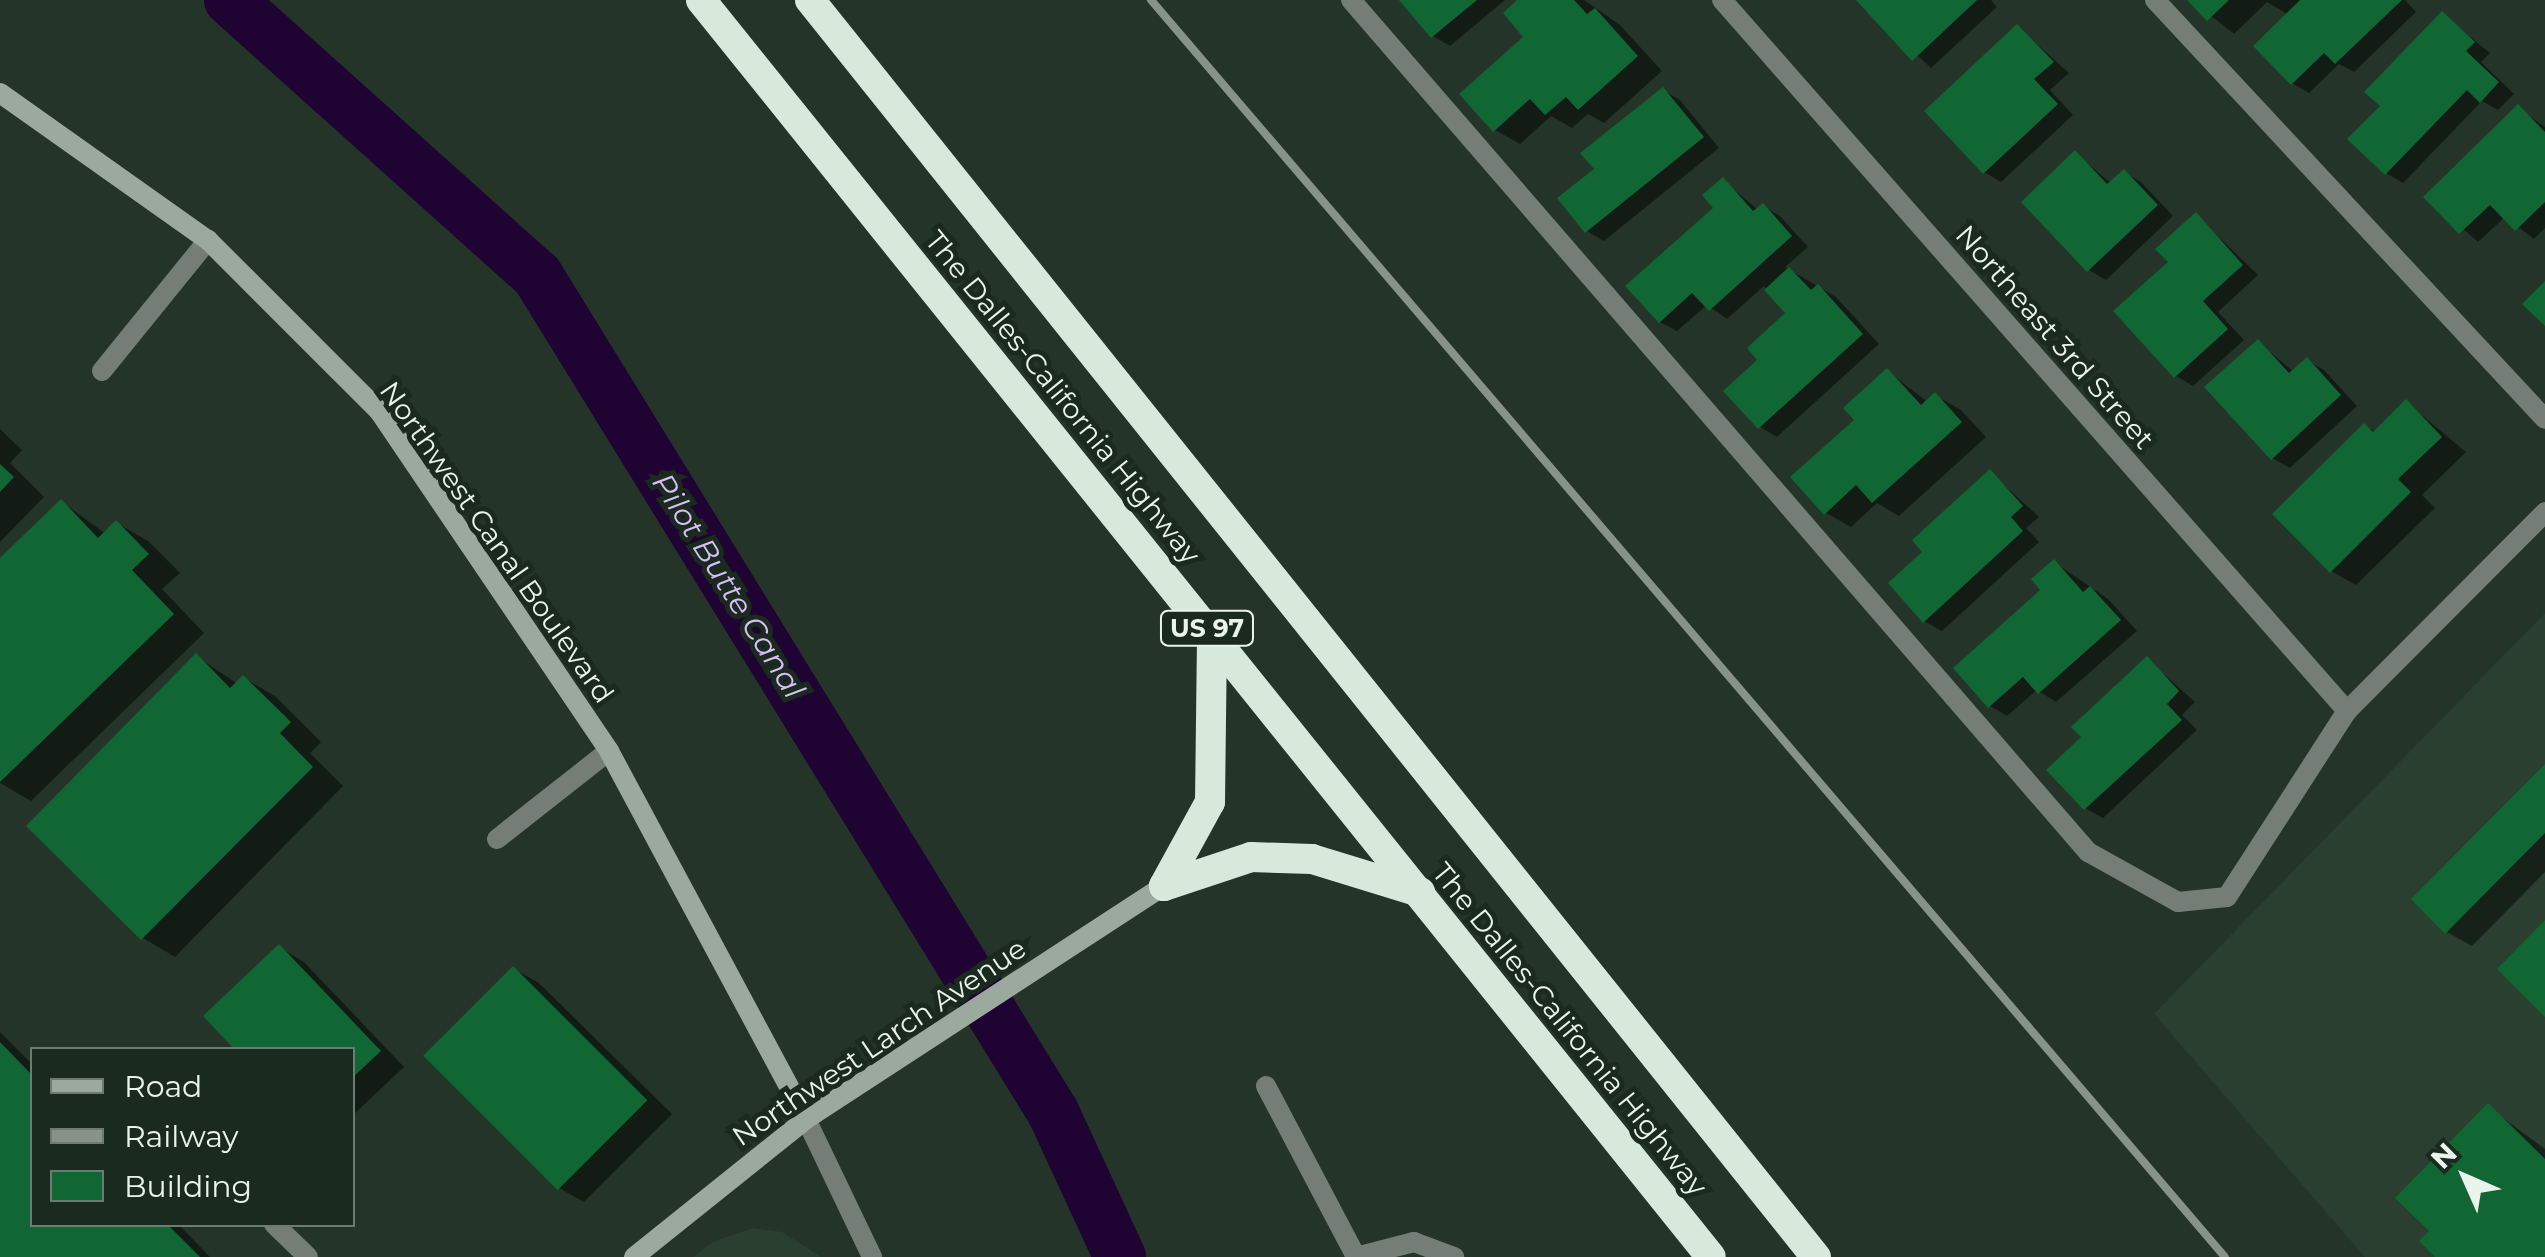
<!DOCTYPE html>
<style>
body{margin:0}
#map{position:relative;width:2545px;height:1257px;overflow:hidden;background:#253428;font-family:Montserrat,sans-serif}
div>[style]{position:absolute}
.built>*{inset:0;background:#2a3f2f}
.shadow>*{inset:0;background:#0007}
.canal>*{height:52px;margin:-26px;padding:0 26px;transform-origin:26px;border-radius:26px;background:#1e0333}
.building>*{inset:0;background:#116733;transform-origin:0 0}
.lane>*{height:20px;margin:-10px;padding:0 10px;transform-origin:10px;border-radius:10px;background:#757d77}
.street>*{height:20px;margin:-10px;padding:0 10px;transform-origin:10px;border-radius:10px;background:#757d77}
.secondary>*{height:20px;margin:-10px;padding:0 10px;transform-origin:10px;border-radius:10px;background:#9ca99f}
.highway>*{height:30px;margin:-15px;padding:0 15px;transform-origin:15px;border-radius:15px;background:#d6e9da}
.rail>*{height:8px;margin:-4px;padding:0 4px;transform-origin:4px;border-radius:4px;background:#879389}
span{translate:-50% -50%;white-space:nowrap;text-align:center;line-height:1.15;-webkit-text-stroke:10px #1b2a1e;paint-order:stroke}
.shield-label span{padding:2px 8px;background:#1b2a1e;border:2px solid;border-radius:8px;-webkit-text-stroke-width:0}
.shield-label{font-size:25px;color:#eaf4ec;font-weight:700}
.street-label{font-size:28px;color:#eaf4ec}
.water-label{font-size:30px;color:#dabef9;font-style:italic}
.legend{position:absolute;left:30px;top:1047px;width:325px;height:180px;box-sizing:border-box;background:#1b2a1e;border:2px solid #6e7b70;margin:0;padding:12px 18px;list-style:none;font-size:30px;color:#eaf4ec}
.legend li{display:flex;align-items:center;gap:20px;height:50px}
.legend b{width:50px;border:2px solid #6e7b70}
.north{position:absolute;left:2415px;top:1127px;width:100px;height:100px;-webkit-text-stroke:8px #1b2a1e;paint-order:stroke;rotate:315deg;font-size:28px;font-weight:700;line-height:40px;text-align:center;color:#eaf4ec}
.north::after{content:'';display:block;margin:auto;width:35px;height:45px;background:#eaf4ec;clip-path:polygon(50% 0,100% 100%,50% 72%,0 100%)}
</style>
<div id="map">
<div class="built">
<i style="clip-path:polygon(2545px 613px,2545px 1257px,2365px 1257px,2154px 1014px)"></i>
<i style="clip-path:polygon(753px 1228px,782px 1232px,821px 1257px,693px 1257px,713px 1242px)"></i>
</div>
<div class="shadow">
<i style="clip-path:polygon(1404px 0,1505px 0,1450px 46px,1433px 36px)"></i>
<i style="clip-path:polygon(1521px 0,1584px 0,1620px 25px,1662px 71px,1604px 123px,1588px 114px,1572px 128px,1551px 116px,1520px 144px,1495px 130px,1527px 37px)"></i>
<i style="clip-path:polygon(1859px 0,1991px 0,1997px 7px,1931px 68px)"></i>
<i style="clip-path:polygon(2191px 0,2405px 0,2416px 12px,2354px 72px,2339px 64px,2309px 93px,2292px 83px,2289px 15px,2267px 2px,2234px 34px)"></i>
<i style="clip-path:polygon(2442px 14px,2490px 53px,2481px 62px,2514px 94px,2498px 110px,2482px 101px,2403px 183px,2386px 173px,2383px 106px)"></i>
<i style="clip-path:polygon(2018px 27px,2069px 73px,2050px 90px,2073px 115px,2001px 182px,1984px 172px)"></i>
<i style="clip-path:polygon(1663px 90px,1680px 100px,1719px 148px,1604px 241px,1587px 231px,1597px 169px)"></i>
<i style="clip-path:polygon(2518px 108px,2545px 127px,2545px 228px,2534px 239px,2505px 217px,2478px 242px,2427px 197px)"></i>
<i style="clip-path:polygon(2075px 153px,2112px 184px,2124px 172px,2141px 182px,2173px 216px,2106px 280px,2089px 270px)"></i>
<i style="clip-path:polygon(1723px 180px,1758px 210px,1763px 206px,1780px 216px,1808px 247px,1785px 267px,1836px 297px,1879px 344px,1777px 437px,1760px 427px,1761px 360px,1788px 314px,1764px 286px,1727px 319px,1707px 305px,1677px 331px,1660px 322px,1717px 208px)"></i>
<i style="clip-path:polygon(2196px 215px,2258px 275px,2218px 312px,2244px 340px,2193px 386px,2176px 376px,2171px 262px)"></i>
<i style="clip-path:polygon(2258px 342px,2294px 372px,2307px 360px,2324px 370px,2357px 406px,2290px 468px,2272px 458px)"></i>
<i style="clip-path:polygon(1887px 371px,1928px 402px,1935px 395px,1961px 410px,1986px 437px,1899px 516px,1877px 503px,1851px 527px,1826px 513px,1857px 420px)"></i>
<i style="clip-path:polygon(2406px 402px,2466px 452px,2422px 495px,2435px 508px,2356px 585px,2331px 571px,2365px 426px,2376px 432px)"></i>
<i style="clip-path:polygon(0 429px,22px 450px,10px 463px,44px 497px,0 542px)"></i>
<i style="clip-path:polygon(1990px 472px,2039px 517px,2026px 528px,2039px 542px,1942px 631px,1924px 621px,1926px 552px)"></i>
<i style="clip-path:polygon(62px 502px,106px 534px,117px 523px,148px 541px,180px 573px,162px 589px,204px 633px,31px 801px,0 783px,0 561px)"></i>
<i style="clip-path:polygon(2054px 562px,2108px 599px,2137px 631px,2056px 702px,2037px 690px,2007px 716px,1990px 706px)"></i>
<i style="clip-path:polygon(196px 656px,238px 684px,244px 678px,275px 696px,321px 742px,310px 753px,343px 786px,175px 957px,143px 938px,29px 826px)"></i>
<i style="clip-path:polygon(2148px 660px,2195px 702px,2182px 715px,2197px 730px,2103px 818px,2085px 808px,2084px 737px)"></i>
<i style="clip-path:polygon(2545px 768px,2545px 872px,2472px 946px,2447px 932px)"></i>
<i style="clip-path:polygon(279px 947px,304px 962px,404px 1067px,352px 1116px,352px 1050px)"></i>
<i style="clip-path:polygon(514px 969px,539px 983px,672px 1114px,584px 1202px,559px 1188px)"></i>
<i style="clip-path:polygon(0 1032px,32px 1064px,32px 1224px,178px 1224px,210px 1257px,0 1257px)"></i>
<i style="clip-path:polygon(2488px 1107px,2545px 1149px,2545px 1257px,2439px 1257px,2433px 1231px)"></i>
</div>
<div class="canal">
<i style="left:230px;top:0;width:412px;rotate:41.9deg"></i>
<i style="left:537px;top:275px;width:983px;rotate:58.35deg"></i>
<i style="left:1053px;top:1112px;width:160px;rotate:65.2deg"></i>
</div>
<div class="building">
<i style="clip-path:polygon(1399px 0,1477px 0,1431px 38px)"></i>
<i style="clip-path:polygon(1517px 0,1574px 0,1587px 14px,1595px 8px,1638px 56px,1578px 110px,1566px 97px,1545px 115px,1530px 99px,1493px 132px,1459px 94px,1523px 37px,1503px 13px)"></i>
<i style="clip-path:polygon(1856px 0,1977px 0,1912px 61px)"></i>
<i style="clip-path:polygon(2187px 0,2229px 0,2207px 21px)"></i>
<i style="clip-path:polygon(2300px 0,2402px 0,2335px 64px,2324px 53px,2291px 85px,2253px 46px)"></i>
<i style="clip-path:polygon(2442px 11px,2475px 42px,2466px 51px,2499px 82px,2480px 103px,2467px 90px,2385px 175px,2347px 139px,2380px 106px,2364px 92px)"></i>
<i style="clip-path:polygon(2017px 24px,2054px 62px,2034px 79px,2058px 104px,1983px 174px,1924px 111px)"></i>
<i style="clip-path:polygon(1663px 87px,1704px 137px,1585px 233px,1557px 198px,1594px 169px,1580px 153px)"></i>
<i style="clip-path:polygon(2518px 104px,2545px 132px,2545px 202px,2515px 231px,2490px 205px,2459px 234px,2423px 197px)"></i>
<i style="clip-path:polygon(2075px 150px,2107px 184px,2124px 169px,2158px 205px,2087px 272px,2021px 202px)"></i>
<i style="clip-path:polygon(1723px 177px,1753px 211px,1763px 203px,1792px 236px,1709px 311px,1692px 293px,1659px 323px,1625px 286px,1713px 208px,1702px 195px)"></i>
<i style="clip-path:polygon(2196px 212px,2243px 265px,2203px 301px,2228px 329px,2174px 378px,2113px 311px,2168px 262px,2155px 249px)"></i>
<i style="clip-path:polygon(1789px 267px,1811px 290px,1818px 284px,1863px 334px,1758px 429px,1723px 391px,1757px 360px,1747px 348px,1785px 313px,1764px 290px)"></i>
<i style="clip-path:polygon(2545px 281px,2545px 326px,2522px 304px)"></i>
<i style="clip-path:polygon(2258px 339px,2289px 373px,2307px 357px,2341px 395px,2271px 460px,2204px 387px)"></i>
<i style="clip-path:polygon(1887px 368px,1921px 405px,1935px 392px,1962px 422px,1872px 503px,1856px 485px,1824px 515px,1790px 477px,1854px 420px,1843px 408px)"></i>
<i style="clip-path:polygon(2406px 399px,2442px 437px,2398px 479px,2411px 492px,2330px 573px,2272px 514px,2364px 423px,2373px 432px)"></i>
<i style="clip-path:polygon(0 464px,14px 477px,0 492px)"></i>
<i style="clip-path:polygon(1990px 469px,2023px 506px,2011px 517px,2023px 531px,1923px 623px,1888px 583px,1922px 552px,1912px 540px)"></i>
<i style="clip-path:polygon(61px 499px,98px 538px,116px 520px,149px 554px,132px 570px,174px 614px,0 782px,0 558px)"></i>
<i style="clip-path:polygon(2054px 559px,2083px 592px,2090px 586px,2121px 620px,2038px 694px,2023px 677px,1988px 708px,1953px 668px,2040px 590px,2031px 579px)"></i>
<i style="clip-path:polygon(196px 653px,230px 688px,243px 675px,291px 722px,280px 733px,313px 767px,141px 940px,26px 826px)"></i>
<i style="clip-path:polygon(2147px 656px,2179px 691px,2167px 704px,2182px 720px,2084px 810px,2046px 770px,2081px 737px,2071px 727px)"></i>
<i style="clip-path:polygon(2545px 764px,2545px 833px,2445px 934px,2411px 899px)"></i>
<i style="clip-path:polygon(2545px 920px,2545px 1017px,2497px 969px)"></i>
<i style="clip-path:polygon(279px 944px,381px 1051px,352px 1078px,352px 1050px,235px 1050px,203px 1016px)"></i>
<i style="left:513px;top:966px;width:190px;height:127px;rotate:45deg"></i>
<i style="clip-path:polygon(0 1042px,32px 1075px,32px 1224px,167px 1224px,200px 1257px,0 1257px)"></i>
<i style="clip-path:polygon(2488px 1103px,2545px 1159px,2545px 1257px,2435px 1257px,2419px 1241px,2429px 1231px,2395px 1198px)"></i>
</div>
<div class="lane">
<i style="left:2155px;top:0;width:572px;rotate:47.05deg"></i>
<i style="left:102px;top:371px;width:169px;rotate:-51deg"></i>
<i style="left:1266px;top:1086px;width:193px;rotate:62.2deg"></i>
<i style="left:1356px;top:1257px;width:60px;rotate:-14.5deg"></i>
<i style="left:1414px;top:1242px;width:43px;rotate:20.6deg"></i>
<i style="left:274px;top:1224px;width:47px;rotate:44.1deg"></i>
</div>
<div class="street">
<i style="left:1351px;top:0;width:1127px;rotate:49.14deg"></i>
<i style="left:2088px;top:852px;width:103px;rotate:29.1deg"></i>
<i style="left:2178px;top:902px;width:49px;rotate:-5.8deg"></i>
<i style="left:2227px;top:897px;width:221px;rotate:-57.2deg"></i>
<i style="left:2347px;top:711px;width:281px;rotate:-45.1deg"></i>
<i style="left:1722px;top:0;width:947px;rotate:48.68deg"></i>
<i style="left:497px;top:839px;width:142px;rotate:-38.2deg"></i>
<i style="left:806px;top:1119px;width:153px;rotate:64.4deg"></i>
</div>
<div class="secondary">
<i style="left:0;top:93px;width:255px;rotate:35.3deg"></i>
<i style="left:208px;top:240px;width:242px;rotate:45deg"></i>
<i style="left:379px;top:411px;width:410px;rotate:55.9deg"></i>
<i style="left:609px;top:751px;width:417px;rotate:61.8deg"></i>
<i style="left:634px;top:1257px;width:221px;rotate:-38.7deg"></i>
<i style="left:806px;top:1119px;width:427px;rotate:-33.1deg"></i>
</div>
<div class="highway">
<i style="left:701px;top:0;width:1612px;rotate:51.22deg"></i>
<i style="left:810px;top:0;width:1610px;rotate:51.33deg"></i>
<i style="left:1164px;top:886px;width:96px;rotate:-61.3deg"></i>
<i style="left:1210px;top:802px;width:169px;rotate:-89.3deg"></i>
<i style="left:1164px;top:886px;width:92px;rotate:-18.4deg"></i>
<i style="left:1251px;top:857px;width:61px;rotate:1.9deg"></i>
<i style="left:1312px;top:859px;width:113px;rotate:17deg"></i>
</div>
<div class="rail">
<i style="left:1151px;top:0;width:1653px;rotate:49.49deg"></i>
</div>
<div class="shield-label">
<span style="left:1207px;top:628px">US 97</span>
</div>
<div class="street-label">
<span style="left:2055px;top:337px;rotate:49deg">Northeast 3rd Street</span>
<span style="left:1063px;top:397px;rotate:51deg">The Dalles-California Highway</span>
<span style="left:497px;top:542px;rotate:55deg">Northwest Canal Boulevard</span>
<span style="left:1570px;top:1029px;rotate:51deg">The Dalles-California Highway</span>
<span style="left:879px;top:1042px;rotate:-34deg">Northwest Larch Avenue</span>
</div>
<div class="water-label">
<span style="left:728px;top:586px;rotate:58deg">Pilot Butte Canal</span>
</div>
<ul class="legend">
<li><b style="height:12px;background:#9ca99f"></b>Road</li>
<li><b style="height:12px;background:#879389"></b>Railway</li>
<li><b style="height:28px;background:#116733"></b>Building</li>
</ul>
<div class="north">N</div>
</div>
